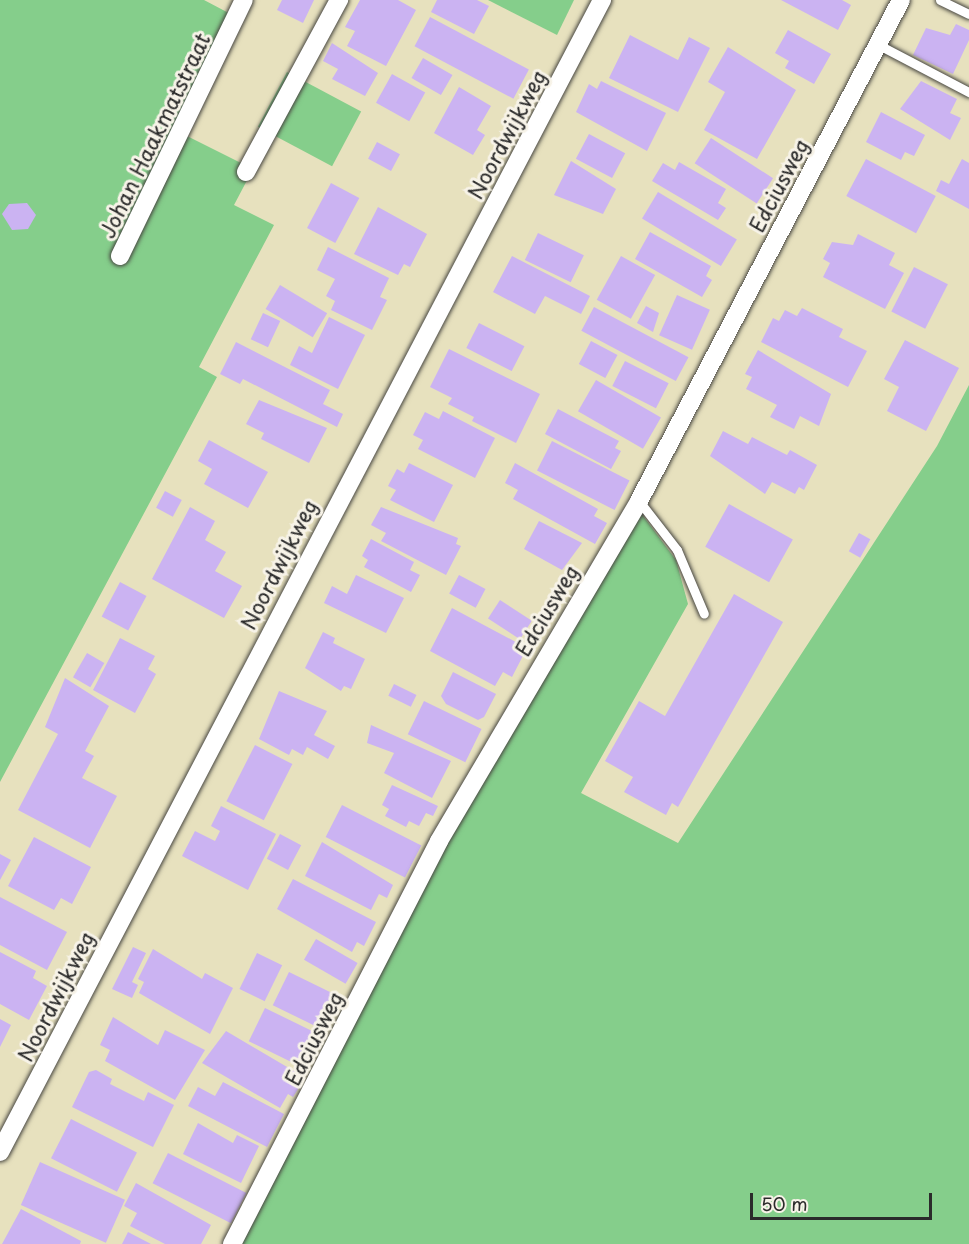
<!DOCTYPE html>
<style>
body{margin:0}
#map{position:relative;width:969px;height:1244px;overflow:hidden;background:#e7e1be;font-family:"Playpen Sans",sans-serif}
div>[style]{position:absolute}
.green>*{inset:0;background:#85ce8b;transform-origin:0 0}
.building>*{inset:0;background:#cbb3f2;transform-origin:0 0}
.roads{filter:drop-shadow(0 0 2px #474641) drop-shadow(0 0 2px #474641)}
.lane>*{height:9px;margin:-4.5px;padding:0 4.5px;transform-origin:4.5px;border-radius:4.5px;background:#fff}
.street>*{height:18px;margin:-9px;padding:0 9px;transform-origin:9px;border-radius:9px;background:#fff}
span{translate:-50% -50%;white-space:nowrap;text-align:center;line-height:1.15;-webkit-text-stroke:6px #f7f3e8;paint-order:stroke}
.street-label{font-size:21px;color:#2b2b2b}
.scale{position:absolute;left:750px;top:1193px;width:182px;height:27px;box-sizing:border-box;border:3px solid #2b2b2b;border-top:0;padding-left:8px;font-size:18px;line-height:21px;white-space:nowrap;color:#2b2b2b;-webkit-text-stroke:4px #f7f3e8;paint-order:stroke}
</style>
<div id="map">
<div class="green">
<i style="clip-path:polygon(0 0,204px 0,242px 20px,183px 134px,253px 169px,234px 205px,274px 225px,199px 367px,217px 377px,0 782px)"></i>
<i style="clip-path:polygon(488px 0,574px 0,557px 35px)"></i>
<i style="left:287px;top:72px;width:84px;height:62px;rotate:28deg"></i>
<i style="clip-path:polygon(969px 385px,969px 1244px,242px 1244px,465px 809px,641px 513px,676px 560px,688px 604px,581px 793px,678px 843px,937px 446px)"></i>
</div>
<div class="building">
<i style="clip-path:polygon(282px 0,314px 0,303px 23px,277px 10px)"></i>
<i style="clip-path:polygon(360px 0,398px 0,416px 10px,386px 66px,347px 46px,355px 31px,345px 27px)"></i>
<i style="clip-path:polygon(437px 0,477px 0,489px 6px,474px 34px,431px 12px)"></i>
<i style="clip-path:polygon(781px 0,842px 0,851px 5px,838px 30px)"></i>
<i style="left:430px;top:17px;width:112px;height:33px;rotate:28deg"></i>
<i style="clip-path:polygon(956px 24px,969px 30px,969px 40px,953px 74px,913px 55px,926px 28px,950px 35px)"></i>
<i style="clip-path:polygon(788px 30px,831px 54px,814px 84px,785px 68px,789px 61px,775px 53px)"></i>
<i style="clip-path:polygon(630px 35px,678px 60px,689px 37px,710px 48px,678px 112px,609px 78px)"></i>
<i style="clip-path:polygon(332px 43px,378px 73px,365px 96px,332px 79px,338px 69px,323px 61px)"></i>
<i style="clip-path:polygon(728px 47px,796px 90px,757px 159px,704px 130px,725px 92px,708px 82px)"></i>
<i style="left:423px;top:58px;width:34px;height:23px;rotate:30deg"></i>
<i style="left:392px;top:74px;width:38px;height:33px;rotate:29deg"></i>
<i style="clip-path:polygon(601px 81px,666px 113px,647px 151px,576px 112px,589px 84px,597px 89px)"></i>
<i style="clip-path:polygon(921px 81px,957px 99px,950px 113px,961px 118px,950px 140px,900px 109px)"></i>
<i style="clip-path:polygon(459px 87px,491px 106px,477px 130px,485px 135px,473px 155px,434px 133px)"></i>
<i style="clip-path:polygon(881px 112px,925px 135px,914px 156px,905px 152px,901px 160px,866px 142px)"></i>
<i style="left:589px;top:134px;width:41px;height:28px;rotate:28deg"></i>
<i style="left:711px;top:138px;width:74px;height:30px;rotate:33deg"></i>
<i style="left:377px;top:142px;width:26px;height:19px;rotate:28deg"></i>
<i style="left:866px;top:159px;width:79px;height:42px;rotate:28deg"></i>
<i style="clip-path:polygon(962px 159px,969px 163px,969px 209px,936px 191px,941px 180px,949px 184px)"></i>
<i style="clip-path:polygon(571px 161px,616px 189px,603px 214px,554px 195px)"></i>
<i style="clip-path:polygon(679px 162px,726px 189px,718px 203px,726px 208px,718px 220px,652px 181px,663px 163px,675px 170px)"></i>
<i style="left:331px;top:183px;width:32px;height:51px;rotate:28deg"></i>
<i style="left:658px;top:192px;width:92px;height:31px;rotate:31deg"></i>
<i style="clip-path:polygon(27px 203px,36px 215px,28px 229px,12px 230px,2px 214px,9px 204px)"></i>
<i style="clip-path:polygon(378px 207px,427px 234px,410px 267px,404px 264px,398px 275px,354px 254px)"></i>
<i style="clip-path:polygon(650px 232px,711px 266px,706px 276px,712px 280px,702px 297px,635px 259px)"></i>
<i style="left:538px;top:233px;width:51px;height:30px;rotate:26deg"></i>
<i style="clip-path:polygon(858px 234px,895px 253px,889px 265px,904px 273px,885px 309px,823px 277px,830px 263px,823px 259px,832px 242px,853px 245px)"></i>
<i style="clip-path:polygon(328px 247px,389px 278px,380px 297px,387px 300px,372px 330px,331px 310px,335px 301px,326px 296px,335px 279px,317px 270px)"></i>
<i style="clip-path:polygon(512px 256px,590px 296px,581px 314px,545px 296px,535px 314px,493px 292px)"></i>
<i style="left:621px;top:256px;width:39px;height:50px;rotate:29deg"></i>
<i style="left:914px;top:267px;width:38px;height:50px;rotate:27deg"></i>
<i style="left:280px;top:285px;width:55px;height:28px;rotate:31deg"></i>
<i style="left:677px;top:295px;width:36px;height:44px;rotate:24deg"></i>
<i style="clip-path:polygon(646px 306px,659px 313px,653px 332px,637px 323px)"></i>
<i style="left:594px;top:307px;width:107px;height:27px;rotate:28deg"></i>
<i style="clip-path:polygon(802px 308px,843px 329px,839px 337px,867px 351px,848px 387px,761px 342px,773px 318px,779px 321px,785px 310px,797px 316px)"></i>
<i style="left:263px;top:313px;width:19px;height:29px;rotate:25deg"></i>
<i style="clip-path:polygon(329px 317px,365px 335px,338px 389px,290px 365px,299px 346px,312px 353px)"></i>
<i style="left:479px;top:323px;width:51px;height:28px;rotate:27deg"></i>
<i style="clip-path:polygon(905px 340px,959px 368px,926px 431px,887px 411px,899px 387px,884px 379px)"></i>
<i style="left:591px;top:341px;width:30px;height:26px;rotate:28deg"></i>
<i style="clip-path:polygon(236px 342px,330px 390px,323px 404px,343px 414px,337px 427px,243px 379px,240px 384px,220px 374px)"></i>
<i style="clip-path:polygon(449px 349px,540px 394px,516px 443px,472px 421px,474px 417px,448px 404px,452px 398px,430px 387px)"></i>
<i style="clip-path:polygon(758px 350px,831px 394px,819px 426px,800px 416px,794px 429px,770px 417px,777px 405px,746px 389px,752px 377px,745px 374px)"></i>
<i style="left:625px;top:361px;width:49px;height:28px;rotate:27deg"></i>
<i style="left:596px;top:380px;width:75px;height:36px;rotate:30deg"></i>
<i style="clip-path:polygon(259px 400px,327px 428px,309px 463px,261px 439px,264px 433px,246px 424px)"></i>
<i style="clip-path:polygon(558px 409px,619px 441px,615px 448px,621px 451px,611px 469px,545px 434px)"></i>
<i style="clip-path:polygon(443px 411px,495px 438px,475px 478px,418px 449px,423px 440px,413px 435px,425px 412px,439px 419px)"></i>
<i style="clip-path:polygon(723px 431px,748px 444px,752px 437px,787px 455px,790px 450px,817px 465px,804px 490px,799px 487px,795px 494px,772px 482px,765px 494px,710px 456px)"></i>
<i style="clip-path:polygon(209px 440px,268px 472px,248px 508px,204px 484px,212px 469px,198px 461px)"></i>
<i style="left:552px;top:441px;width:87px;height:33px;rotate:27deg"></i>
<i style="clip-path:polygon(409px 463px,453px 485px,434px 522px,390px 500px,396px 490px,388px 486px,397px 469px,404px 473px)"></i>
<i style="clip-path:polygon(515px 463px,598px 509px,594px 516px,607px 523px,595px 544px,513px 499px,518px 490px,505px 483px)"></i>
<i style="left:165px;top:491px;width:19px;height:19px;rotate:28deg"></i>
<i style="left:729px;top:504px;width:73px;height:49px;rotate:29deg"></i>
<i style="clip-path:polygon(190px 507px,215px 521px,205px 540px,226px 552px,215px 571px,242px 586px,224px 618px,152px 579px)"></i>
<i style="clip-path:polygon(381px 507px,458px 538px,456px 544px,461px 546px,446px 575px,381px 541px,386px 533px,371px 525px)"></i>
<i style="clip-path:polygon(539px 521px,582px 543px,562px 570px,524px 549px)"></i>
<i style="left:859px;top:533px;width:13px;height:21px;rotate:29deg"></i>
<i style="clip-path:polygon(371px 539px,414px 562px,410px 570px,420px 575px,411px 592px,364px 567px,368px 560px,362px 556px)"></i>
<i style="clip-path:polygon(356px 575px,404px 598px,386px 633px,324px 603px,332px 586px,347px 594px)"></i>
<i style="left:459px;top:575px;width:30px;height:21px;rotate:28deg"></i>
<i style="left:120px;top:582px;width:30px;height:39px;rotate:28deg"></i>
<i style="clip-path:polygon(734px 594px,783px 622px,678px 807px,672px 803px,666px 815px,624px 792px,633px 777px,605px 761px,639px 701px,665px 716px)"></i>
<i style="left:500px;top:600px;width:38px;height:22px;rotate:33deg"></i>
<i style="clip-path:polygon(452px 608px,527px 648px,512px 677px,503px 672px,495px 686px,430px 651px)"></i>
<i style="clip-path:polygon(323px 632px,335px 638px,333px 643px,365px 659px,351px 689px,344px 686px,341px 691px,305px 668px)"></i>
<i style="clip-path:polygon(120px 638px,155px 656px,148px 669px,156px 674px,135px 713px,93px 690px)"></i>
<i style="left:87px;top:653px;width:20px;height:28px;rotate:30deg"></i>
<i style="clip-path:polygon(453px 672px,496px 694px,484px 717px,478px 720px,446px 704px,441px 696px)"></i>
<i style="clip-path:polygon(65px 678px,109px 706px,85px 751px,94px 756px,82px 778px,117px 796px,90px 848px,18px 810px,58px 734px,45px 727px)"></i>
<i style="left:394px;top:684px;width:25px;height:13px;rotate:26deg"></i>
<i style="clip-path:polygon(279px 691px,327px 711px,314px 735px,335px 746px,328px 759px,307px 747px,303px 755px,292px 749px,289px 755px,259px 739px)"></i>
<i style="left:424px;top:701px;width:64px;height:37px;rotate:26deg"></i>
<i style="clip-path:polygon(371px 725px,451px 761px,432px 798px,384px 773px,394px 753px,367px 743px)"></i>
<i style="left:255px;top:745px;width:42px;height:63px;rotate:27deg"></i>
<i style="clip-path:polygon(392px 785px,438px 806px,433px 816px,426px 813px,419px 826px,409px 821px,406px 827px,385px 816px,389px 809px,382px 805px)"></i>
<i style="left:342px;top:805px;width:89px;height:36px;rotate:27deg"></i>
<i style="clip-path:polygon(221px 806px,276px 834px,248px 890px,182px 856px,195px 831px,215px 841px,220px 831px,211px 826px)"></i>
<i style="left:280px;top:834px;width:24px;height:28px;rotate:28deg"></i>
<i style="clip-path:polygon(34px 837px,91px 867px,72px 904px,61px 898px,54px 910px,8px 886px)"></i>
<i style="clip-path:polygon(322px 842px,393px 885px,387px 898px,379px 894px,371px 910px,305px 876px)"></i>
<i style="clip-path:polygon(0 854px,11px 860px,0 880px)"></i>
<i style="clip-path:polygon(293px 879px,376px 922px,364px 946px,357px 942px,352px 952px,277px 909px)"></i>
<i style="clip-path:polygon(0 897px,67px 932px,47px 970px,0 945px)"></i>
<i style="left:316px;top:939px;width:48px;height:24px;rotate:30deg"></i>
<i style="clip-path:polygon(133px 947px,146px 953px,132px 982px,138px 985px,132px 998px,112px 989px)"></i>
<i style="clip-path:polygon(153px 949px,202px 979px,205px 973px,233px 988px,210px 1034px,139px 993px,144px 982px,138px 979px)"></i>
<i style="clip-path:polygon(0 952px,36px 971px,33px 978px,47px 986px,29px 1020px,0 1004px)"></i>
<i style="left:257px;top:953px;width:28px;height:40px;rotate:26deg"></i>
<i style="left:289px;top:972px;width:57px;height:37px;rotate:26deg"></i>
<i style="left:265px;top:1008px;width:61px;height:37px;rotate:26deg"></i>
<i style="clip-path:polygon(113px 1017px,158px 1045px,165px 1030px,205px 1050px,175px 1100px,105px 1061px,110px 1050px,100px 1045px)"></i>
<i style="clip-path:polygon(0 1019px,11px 1025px,0 1047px)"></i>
<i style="clip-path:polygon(226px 1031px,299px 1074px,295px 1079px,302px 1083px,293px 1097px,288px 1094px,280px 1108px,202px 1063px)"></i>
<i style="clip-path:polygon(96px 1070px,112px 1079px,110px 1084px,144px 1101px,148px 1092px,174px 1105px,153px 1147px,72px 1107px,89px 1072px)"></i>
<i style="clip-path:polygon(223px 1082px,284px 1114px,267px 1147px,188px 1106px,198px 1087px,215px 1096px)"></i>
<i style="left:71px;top:1119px;width:74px;height:44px;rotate:27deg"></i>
<i style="clip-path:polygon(198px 1123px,233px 1143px,237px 1135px,259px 1146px,241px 1183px,183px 1154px)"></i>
<i style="left:168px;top:1153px;width:88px;height:34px;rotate:27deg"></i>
<i style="left:40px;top:1162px;width:93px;height:47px;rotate:24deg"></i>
<i style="clip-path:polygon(136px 1183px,211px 1225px,201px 1244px,165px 1244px,130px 1226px,137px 1213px,124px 1206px)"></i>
<i style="clip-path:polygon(21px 1209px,81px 1241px,80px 1244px,2px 1244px)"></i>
<i style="clip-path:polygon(128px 1232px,151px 1244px,122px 1244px)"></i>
</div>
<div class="roads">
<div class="lane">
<i style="left:940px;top:0;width:32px;rotate:26deg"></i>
<i style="left:877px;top:44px;width:104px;rotate:27.6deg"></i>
<i style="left:639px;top:501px;width:62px;rotate:52.2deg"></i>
<i style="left:677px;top:550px;width:69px;rotate:67.1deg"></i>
</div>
<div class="street">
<i style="left:246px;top:172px;width:196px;rotate:-61.6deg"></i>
<i style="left:120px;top:256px;width:284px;rotate:-64.2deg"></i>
<i style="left:0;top:1152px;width:1300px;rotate:-62.41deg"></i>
<i style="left:232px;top:1244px;width:453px;rotate:-62.8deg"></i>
<i style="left:439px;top:841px;width:394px;rotate:-59.5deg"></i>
<i style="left:639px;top:501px;width:565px;rotate:-62.39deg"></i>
</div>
</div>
<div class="street-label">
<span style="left:506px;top:134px;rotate:-62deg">Noordwijkweg</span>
<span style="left:154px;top:135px;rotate:-64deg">Johan Haakmatstraat</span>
<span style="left:778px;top:185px;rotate:-62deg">Edciusweg</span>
<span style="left:278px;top:564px;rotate:-63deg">Noordwijkweg</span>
<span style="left:546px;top:610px;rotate:-59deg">Edciusweg</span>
<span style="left:55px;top:996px;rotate:-63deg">Noordwijkweg</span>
<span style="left:313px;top:1038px;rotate:-63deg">Edciusweg</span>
</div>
<div class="scale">50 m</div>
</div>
